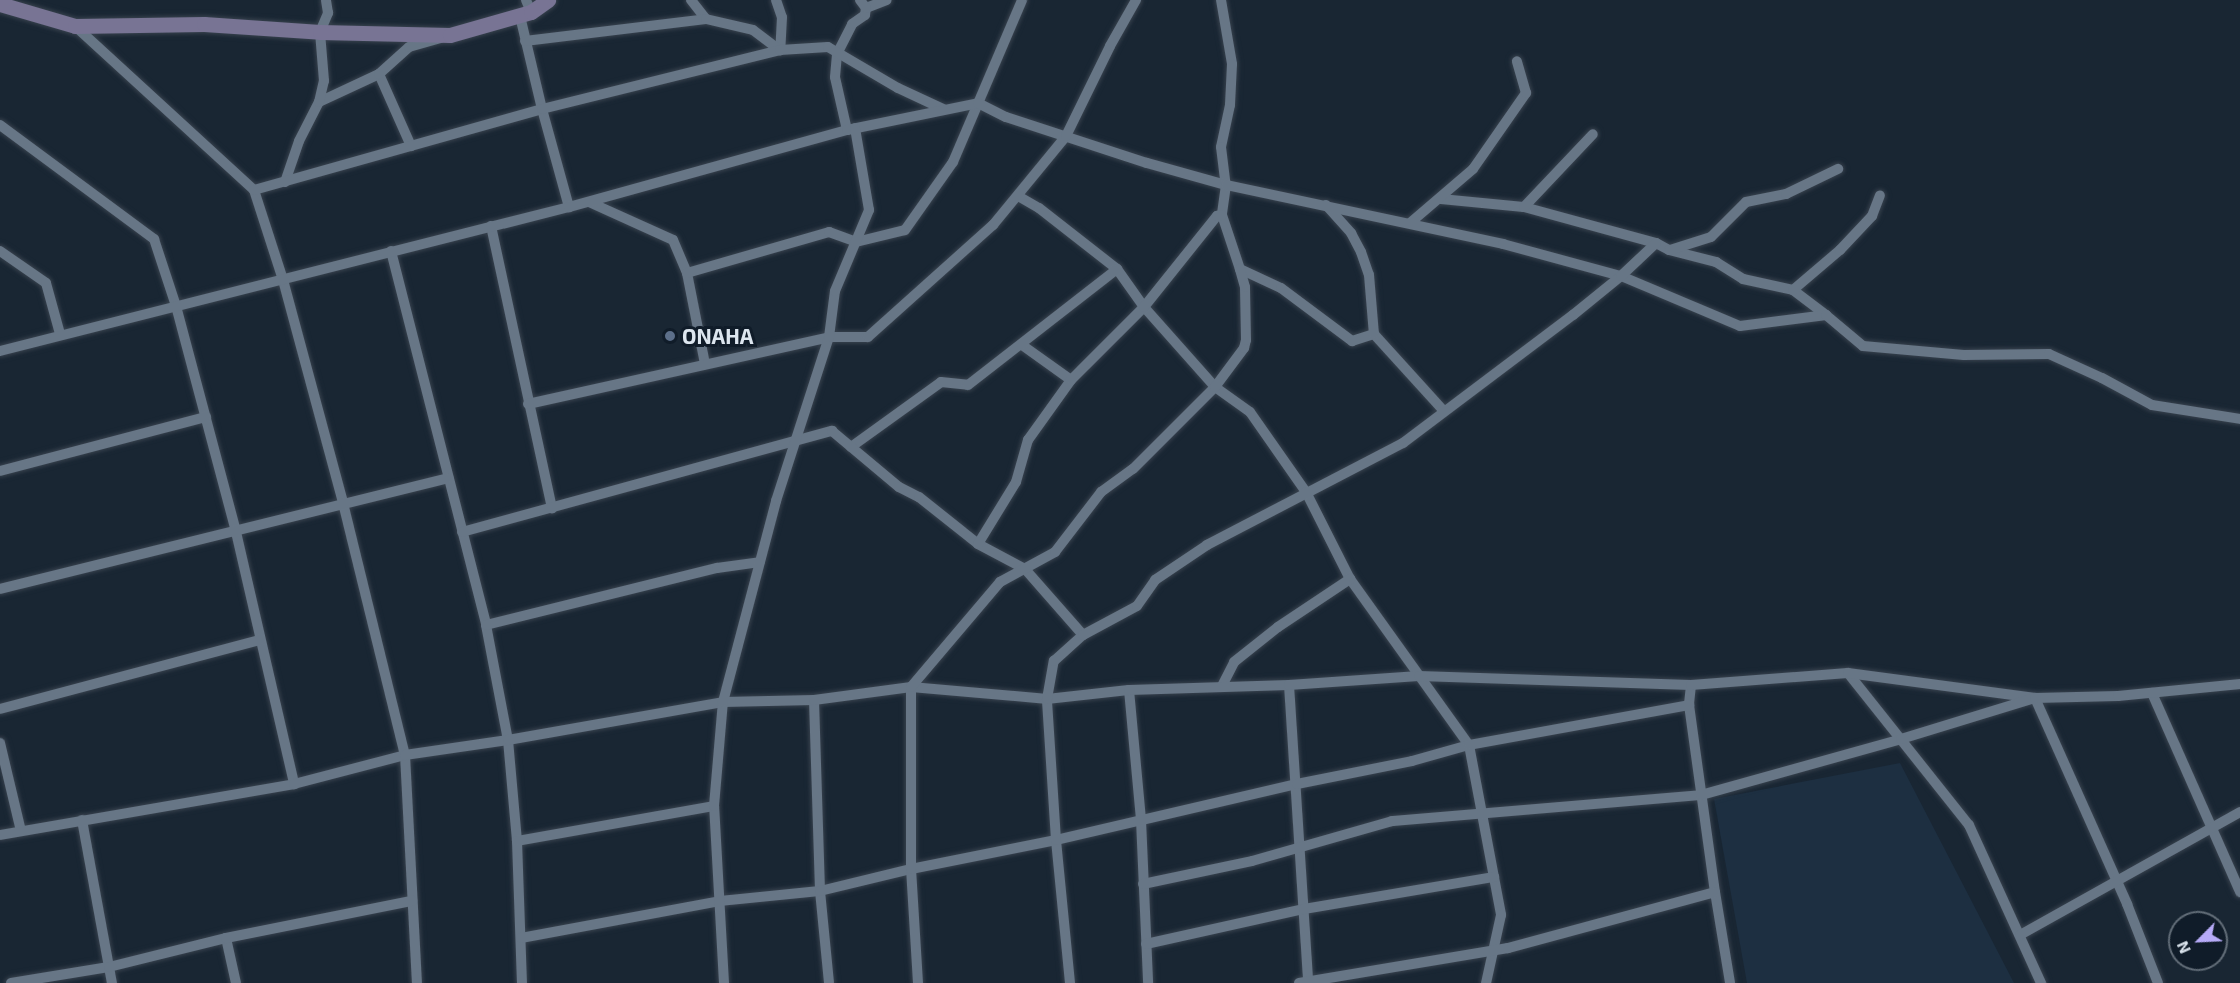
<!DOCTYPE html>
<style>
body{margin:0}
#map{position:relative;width:2240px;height:983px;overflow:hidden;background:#192633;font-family:"Exo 2",sans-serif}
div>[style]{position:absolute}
.built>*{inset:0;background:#1d2f41}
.roads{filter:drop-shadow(0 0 2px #38424e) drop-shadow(0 0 2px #38424e)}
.street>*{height:10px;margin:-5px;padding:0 5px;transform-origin:5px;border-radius:5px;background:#677686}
.secondary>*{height:15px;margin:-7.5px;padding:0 7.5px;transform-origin:7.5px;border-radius:7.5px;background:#787494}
.dots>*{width:16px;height:16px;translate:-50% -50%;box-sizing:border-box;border:3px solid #101c29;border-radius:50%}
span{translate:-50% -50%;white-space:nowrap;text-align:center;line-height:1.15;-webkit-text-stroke:6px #101c29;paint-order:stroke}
.poi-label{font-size:21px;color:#dde6ef;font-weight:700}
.left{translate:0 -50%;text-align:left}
.north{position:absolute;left:2168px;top:911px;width:60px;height:60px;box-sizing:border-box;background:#101c29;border:2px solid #626d78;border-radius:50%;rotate:246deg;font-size:16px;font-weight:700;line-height:24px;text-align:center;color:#dde6ef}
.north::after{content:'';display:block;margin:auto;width:21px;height:27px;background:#b7abf8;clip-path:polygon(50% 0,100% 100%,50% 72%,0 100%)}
</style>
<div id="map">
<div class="built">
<i style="clip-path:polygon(1900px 763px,2014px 983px,1747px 983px,1714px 799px)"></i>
</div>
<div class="roads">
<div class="street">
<i style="left:526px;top:0;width:13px;rotate:67deg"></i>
<i style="left:691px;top:0;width:24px;rotate:52deg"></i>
<i style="left:776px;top:0;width:18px;rotate:71deg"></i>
<i style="left:782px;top:17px;width:33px;rotate:93deg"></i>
<i style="left:1221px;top:0;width:65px;rotate:80.2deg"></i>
<i style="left:1232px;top:64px;width:41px;rotate:92.8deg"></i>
<i style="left:1230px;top:105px;width:43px;rotate:102.1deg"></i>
<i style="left:1221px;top:147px;width:38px;rotate:83deg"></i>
<i style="left:1226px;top:185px;width:30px;rotate:98deg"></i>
<i style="left:1222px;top:215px;width:57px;rotate:71.6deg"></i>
<i style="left:1240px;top:269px;width:45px;rotate:24.9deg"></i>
<i style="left:1281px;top:288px;width:89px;rotate:36.7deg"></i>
<i style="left:1352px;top:341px;width:23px;rotate:-18deg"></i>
<i style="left:1374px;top:334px;width:103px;rotate:47.8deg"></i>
<i style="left:866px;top:8px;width:22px;rotate:-21deg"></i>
<i style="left:520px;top:16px;width:96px;rotate:76.7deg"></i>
<i style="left:542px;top:109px;width:102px;rotate:74.6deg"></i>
<i style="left:75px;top:26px;width:243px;rotate:42.5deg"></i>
<i style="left:254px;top:190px;width:95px;rotate:72.1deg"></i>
<i style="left:283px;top:280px;width:231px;rotate:74.9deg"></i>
<i style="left:343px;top:503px;width:260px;rotate:76.2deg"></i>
<i style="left:405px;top:755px;width:228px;rotate:87deg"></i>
<i style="left:525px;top:41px;width:182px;rotate:-6.9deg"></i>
<i style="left:706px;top:19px;width:48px;rotate:13.2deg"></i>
<i style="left:753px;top:30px;width:34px;rotate:37deg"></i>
<i style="left:379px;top:74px;width:79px;rotate:66deg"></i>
<i style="left:319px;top:102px;width:66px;rotate:-25deg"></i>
<i style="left:379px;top:74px;width:40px;rotate:-42deg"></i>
<i style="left:409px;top:47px;width:33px;rotate:-16deg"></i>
<i style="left:0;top:125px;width:192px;rotate:36.5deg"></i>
<i style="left:154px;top:239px;width:71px;rotate:71.8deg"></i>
<i style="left:176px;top:306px;width:234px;rotate:75.1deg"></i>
<i style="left:236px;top:532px;width:259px;rotate:77deg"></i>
<i style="left:847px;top:130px;width:54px;rotate:-102.8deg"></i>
<i style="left:835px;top:77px;width:23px;rotate:-85deg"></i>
<i style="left:837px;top:54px;width:34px;rotate:-63deg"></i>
<i style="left:852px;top:24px;width:16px;rotate:-35deg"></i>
<i style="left:865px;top:15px;width:7px;rotate:-82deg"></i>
<i style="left:866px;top:8px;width:10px;rotate:-127deg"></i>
<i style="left:285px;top:182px;width:43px;rotate:-71.1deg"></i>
<i style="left:299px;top:141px;width:44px;rotate:-62.9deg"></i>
<i style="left:319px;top:102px;width:22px;rotate:-77deg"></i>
<i style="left:324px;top:81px;width:49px;rotate:-94.7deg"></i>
<i style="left:320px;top:32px;width:21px;rotate:-67deg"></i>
<i style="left:328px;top:13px;width:13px;rotate:-99deg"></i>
<i style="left:254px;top:190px;width:299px;rotate:-15.7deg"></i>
<i style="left:542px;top:109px;width:245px;rotate:-13.9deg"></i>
<i style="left:780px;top:50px;width:48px;rotate:-3.6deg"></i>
<i style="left:828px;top:47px;width:81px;rotate:30.4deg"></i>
<i style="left:898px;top:88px;width:50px;rotate:25deg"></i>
<i style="left:1018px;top:196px;width:24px;rotate:30deg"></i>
<i style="left:1039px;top:208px;width:99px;rotate:38deg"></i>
<i style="left:1117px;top:269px;width:47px;rotate:54.6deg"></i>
<i style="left:1144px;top:307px;width:107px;rotate:48.4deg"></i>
<i style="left:1215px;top:387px;width:43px;rotate:35.5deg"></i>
<i style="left:1250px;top:412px;width:98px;rotate:55deg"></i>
<i style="left:1306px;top:492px;width:97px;rotate:63.2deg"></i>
<i style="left:1350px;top:579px;width:204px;rotate:54.4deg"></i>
<i style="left:1469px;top:745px;width:173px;rotate:79.3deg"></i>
<i style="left:1501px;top:915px;width:70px;rotate:102.4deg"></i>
<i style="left:1441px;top:199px;width:83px;rotate:5.5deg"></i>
<i style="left:1524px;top:207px;width:137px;rotate:15.3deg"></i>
<i style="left:1656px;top:243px;width:15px;rotate:28deg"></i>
<i style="left:1669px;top:250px;width:49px;rotate:14.3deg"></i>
<i style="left:1716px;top:262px;width:32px;rotate:32deg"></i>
<i style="left:1743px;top:279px;width:51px;rotate:12.4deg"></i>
<i style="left:1793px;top:290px;width:41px;rotate:37.1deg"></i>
<i style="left:589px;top:202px;width:92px;rotate:24.3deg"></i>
<i style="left:673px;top:240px;width:36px;rotate:67deg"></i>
<i style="left:687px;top:273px;width:93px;rotate:78.8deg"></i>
<i style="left:1326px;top:205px;width:38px;rotate:48deg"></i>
<i style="left:1351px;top:233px;width:21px;rotate:62deg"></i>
<i style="left:1361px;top:252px;width:24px;rotate:71deg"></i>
<i style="left:1369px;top:275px;width:59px;rotate:85.2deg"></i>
<i style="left:1524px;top:207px;width:100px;rotate:-46.6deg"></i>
<i style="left:1410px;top:223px;width:83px;rotate:-40.6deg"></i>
<i style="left:1473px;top:169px;width:93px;rotate:-55.1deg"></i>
<i style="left:1526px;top:93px;width:33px;rotate:-106deg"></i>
<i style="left:491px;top:226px;width:289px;rotate:77.8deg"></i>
<i style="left:1670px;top:250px;width:43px;rotate:-17.6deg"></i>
<i style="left:1711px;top:237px;width:49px;rotate:-45deg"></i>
<i style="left:1746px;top:202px;width:41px;rotate:-11.3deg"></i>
<i style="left:1786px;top:194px;width:58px;rotate:-25.7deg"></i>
<i style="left:0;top:251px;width:56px;rotate:34.8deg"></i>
<i style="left:46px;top:283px;width:53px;rotate:74.6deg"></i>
<i style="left:391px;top:251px;width:386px;rotate:75.7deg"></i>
<i style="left:486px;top:625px;width:117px;rotate:79.2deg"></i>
<i style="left:508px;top:740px;width:101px;rotate:84.9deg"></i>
<i style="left:517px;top:841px;width:142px;rotate:88deg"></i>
<i style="left:687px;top:273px;width:148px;rotate:-16.1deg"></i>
<i style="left:829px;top:232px;width:29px;rotate:20deg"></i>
<i style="left:856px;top:242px;width:50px;rotate:-13.8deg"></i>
<i style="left:905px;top:230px;width:83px;rotate:-54.8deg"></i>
<i style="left:953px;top:162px;width:176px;rotate:-66.9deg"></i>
<i style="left:1793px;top:290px;width:62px;rotate:-40.4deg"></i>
<i style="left:1840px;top:250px;width:47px;rotate:-46.7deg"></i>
<i style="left:1872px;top:216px;width:22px;rotate:-69deg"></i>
<i style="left:1022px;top:345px;width:60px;rotate:35.5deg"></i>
<i style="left:0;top:351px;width:587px;rotate:-14.2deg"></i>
<i style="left:569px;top:207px;width:288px;rotate:-15.5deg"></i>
<i style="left:847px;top:130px;width:134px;rotate:-11.6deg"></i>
<i style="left:978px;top:103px;width:31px;rotate:27deg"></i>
<i style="left:1006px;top:117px;width:148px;rotate:18.1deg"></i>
<i style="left:1147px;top:163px;width:82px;rotate:15.6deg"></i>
<i style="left:1226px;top:185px;width:283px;rotate:12deg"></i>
<i style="left:1503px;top:244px;width:122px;rotate:15.2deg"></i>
<i style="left:1621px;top:276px;width:129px;rotate:22.8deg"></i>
<i style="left:1740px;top:326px;width:87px;rotate:-7.3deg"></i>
<i style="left:1826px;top:315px;width:48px;rotate:40deg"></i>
<i style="left:1863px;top:346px;width:101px;rotate:5.1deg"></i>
<i style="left:1964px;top:355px;width:85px;rotate:-0.7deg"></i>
<i style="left:2049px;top:354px;width:58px;rotate:24.4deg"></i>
<i style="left:2102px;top:378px;width:57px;rotate:28.4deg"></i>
<i style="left:2152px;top:405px;width:89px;rotate:9deg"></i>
<i style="left:528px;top:404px;width:308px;rotate:-12.5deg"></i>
<i style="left:829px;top:337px;width:39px"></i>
<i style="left:868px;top:337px;width:168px;rotate:-41.9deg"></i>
<i style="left:993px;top:225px;width:115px;rotate:-50.6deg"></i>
<i style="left:1066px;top:136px;width:100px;rotate:-63.9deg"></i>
<i style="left:1110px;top:46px;width:53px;rotate:-60.5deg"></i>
<i style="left:851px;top:447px;width:111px;rotate:-35.8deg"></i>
<i style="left:941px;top:382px;width:27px;rotate:6deg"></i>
<i style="left:968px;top:385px;width:189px;rotate:-37.9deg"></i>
<i style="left:0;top:471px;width:213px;rotate:-14.7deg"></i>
<i style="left:462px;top:532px;width:384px;rotate:-15.3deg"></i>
<i style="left:832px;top:431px;width:87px;rotate:39.9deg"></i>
<i style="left:899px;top:487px;width:22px;rotate:27deg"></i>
<i style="left:919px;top:497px;width:75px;rotate:38.5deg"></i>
<i style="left:978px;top:544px;width:53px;rotate:28deg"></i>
<i style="left:1025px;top:569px;width:88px;rotate:48.7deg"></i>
<i style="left:978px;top:544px;width:73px;rotate:-58.5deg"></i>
<i style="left:1016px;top:482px;width:44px;rotate:-74.1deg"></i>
<i style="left:1028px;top:440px;width:74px;rotate:-54.4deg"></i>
<i style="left:1071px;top:380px;width:103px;rotate:-45deg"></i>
<i style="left:1144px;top:307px;width:117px;rotate:-51.3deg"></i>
<i style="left:1217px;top:216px;width:5px;rotate:-11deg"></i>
<i style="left:0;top:589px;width:462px;rotate:-13.9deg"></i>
<i style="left:486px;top:625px;width:238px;rotate:-13.9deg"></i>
<i style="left:717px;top:568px;width:43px;rotate:-7.9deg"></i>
<i style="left:1848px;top:673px;width:194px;rotate:51.5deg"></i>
<i style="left:1969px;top:825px;width:174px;rotate:65.5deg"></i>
<i style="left:1289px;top:685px;width:297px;rotate:86.3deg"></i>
<i style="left:1691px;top:685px;width:20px;rotate:96deg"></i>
<i style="left:1689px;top:705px;width:189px;rotate:82.1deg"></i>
<i style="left:1715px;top:892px;width:92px;rotate:80.6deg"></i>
<i style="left:1222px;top:686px;width:27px;rotate:-63deg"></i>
<i style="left:1234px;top:662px;width:56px;rotate:-38.5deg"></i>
<i style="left:1278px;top:627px;width:87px;rotate:-33.7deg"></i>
<i style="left:1129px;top:690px;width:131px;rotate:84.7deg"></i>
<i style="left:1141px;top:820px;width:163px;rotate:87.5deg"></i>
<i style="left:2152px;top:693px;width:218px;rotate:66.1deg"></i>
<i style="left:814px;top:700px;width:191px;rotate:88.2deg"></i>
<i style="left:820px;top:891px;width:92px;rotate:84.4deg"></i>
<i style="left:0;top:709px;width:269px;rotate:-14.9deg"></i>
<i style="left:0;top:743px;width:90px;rotate:76.6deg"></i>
<i style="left:82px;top:820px;width:166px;rotate:79.6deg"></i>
<i style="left:0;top:835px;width:298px;rotate:-9.8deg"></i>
<i style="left:294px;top:784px;width:115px;rotate:-14.6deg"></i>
<i style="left:405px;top:755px;width:104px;rotate:-8.3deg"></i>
<i style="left:508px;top:740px;width:218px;rotate:-10deg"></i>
<i style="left:723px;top:702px;width:91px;rotate:-1.3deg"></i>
<i style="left:814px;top:700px;width:98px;rotate:-7.6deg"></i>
<i style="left:911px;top:687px;width:137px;rotate:5deg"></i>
<i style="left:1047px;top:699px;width:82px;rotate:-6.3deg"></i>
<i style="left:1129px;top:690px;width:160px;rotate:-1.8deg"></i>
<i style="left:1289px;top:685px;width:130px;rotate:-4deg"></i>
<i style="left:1419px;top:676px;width:272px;rotate:1.9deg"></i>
<i style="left:1691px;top:685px;width:157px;rotate:-4.4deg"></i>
<i style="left:1848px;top:673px;width:189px;rotate:7.6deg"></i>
<i style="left:2035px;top:698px;width:226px;rotate:65.9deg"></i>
<i style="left:2127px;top:904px;width:85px;rotate:68.6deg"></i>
<i style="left:517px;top:841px;width:200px;rotate:-10.1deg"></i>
<i style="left:1143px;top:884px;width:111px;rotate:-11.9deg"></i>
<i style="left:1252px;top:861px;width:146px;rotate:-15.9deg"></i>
<i style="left:1392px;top:821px;width:310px;rotate:-4.8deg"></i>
<i style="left:1701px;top:795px;width:208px;rotate:-15.6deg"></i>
<i style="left:1901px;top:739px;width:140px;rotate:-17deg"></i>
<i style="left:2035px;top:698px;width:83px;rotate:-1.4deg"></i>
<i style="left:2118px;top:696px;width:123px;rotate:-5.6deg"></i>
<i style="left:2020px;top:935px;width:252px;rotate:-29.2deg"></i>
<i style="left:226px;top:938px;width:46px;rotate:77.5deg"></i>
<i style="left:521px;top:938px;width:202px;rotate:-10.5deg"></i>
<i style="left:720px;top:901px;width:100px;rotate:-5.7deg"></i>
<i style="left:820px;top:891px;width:94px;rotate:-13.6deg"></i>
<i style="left:911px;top:869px;width:148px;rotate:-11.3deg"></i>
<i style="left:1056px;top:840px;width:247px;rotate:-13.1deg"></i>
<i style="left:1297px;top:784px;width:117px;rotate:-11.3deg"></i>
<i style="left:1412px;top:761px;width:59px;rotate:-15.7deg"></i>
<i style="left:1469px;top:745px;width:224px;rotate:-10.3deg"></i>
<i style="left:1146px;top:944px;width:162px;rotate:-12.5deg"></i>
<i style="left:1304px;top:909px;width:193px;rotate:-9.6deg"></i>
<i style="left:11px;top:983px;width:99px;rotate:-9.3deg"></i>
<i style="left:109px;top:967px;width:121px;rotate:-13.9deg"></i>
<i style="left:226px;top:938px;width:190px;rotate:-11.3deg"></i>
<i style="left:724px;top:983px;width:177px;rotate:-93.2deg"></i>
<i style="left:714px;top:806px;width:104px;rotate:-85.1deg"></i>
<i style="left:723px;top:702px;width:208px;rotate:-75.2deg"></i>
<i style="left:776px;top:501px;width:172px;rotate:-72.1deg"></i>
<i style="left:829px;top:337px;width:46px;rotate:-82.6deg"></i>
<i style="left:835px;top:291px;width:88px;rotate:-67.2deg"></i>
<i style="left:869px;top:210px;width:83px;rotate:-99.7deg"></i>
<i style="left:918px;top:983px;width:114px;rotate:-93.5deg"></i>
<i style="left:911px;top:869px;width:182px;rotate:-90deg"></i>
<i style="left:911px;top:687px;width:138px;rotate:-49.7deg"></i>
<i style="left:1000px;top:582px;width:63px;rotate:-28.6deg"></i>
<i style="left:1055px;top:552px;width:76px;rotate:-52.5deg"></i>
<i style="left:1101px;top:492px;width:39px;rotate:-36deg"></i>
<i style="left:1133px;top:469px;width:116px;rotate:-45deg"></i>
<i style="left:1215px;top:387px;width:49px;rotate:-53.4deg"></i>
<i style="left:1244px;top:348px;width:8px;rotate:-76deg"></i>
<i style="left:1246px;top:340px;width:53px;rotate:-91.1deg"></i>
<i style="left:1245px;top:287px;width:19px;rotate:-106deg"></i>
<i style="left:1070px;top:983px;width:144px;rotate:-95.6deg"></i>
<i style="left:1056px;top:840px;width:141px;rotate:-93.7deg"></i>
<i style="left:1047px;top:699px;width:39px;rotate:-80deg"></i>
<i style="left:1054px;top:661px;width:39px;rotate:-42deg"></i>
<i style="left:1083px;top:635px;width:61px;rotate:-28.2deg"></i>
<i style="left:1137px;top:606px;width:32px;rotate:-55deg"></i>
<i style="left:1155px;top:580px;width:63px;rotate:-33.9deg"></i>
<i style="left:1207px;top:545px;width:221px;rotate:-27.5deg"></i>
<i style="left:1403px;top:443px;width:213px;rotate:-37deg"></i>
<i style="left:1573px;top:315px;width:62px;rotate:-39.1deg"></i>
<i style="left:1621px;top:276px;width:48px;rotate:-43.3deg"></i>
<i style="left:1299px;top:983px;width:212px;rotate:-9.5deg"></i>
<i style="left:1508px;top:948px;width:214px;rotate:-15.1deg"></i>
</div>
<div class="secondary">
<i style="left:0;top:4px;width:78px;rotate:16.3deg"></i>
<i style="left:75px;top:26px;width:129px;rotate:-0.9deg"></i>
<i style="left:204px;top:24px;width:116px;rotate:3.9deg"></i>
<i style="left:320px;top:32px;width:130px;rotate:1.3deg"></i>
<i style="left:450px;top:35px;width:84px;rotate:-15.9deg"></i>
<i style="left:531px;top:12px;width:21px;rotate:-35deg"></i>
</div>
</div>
<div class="dots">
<i style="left:670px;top:336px;background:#5c6f8a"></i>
</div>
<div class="poi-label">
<span class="left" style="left:682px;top:336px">ONAHA</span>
</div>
<div class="north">N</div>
</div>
